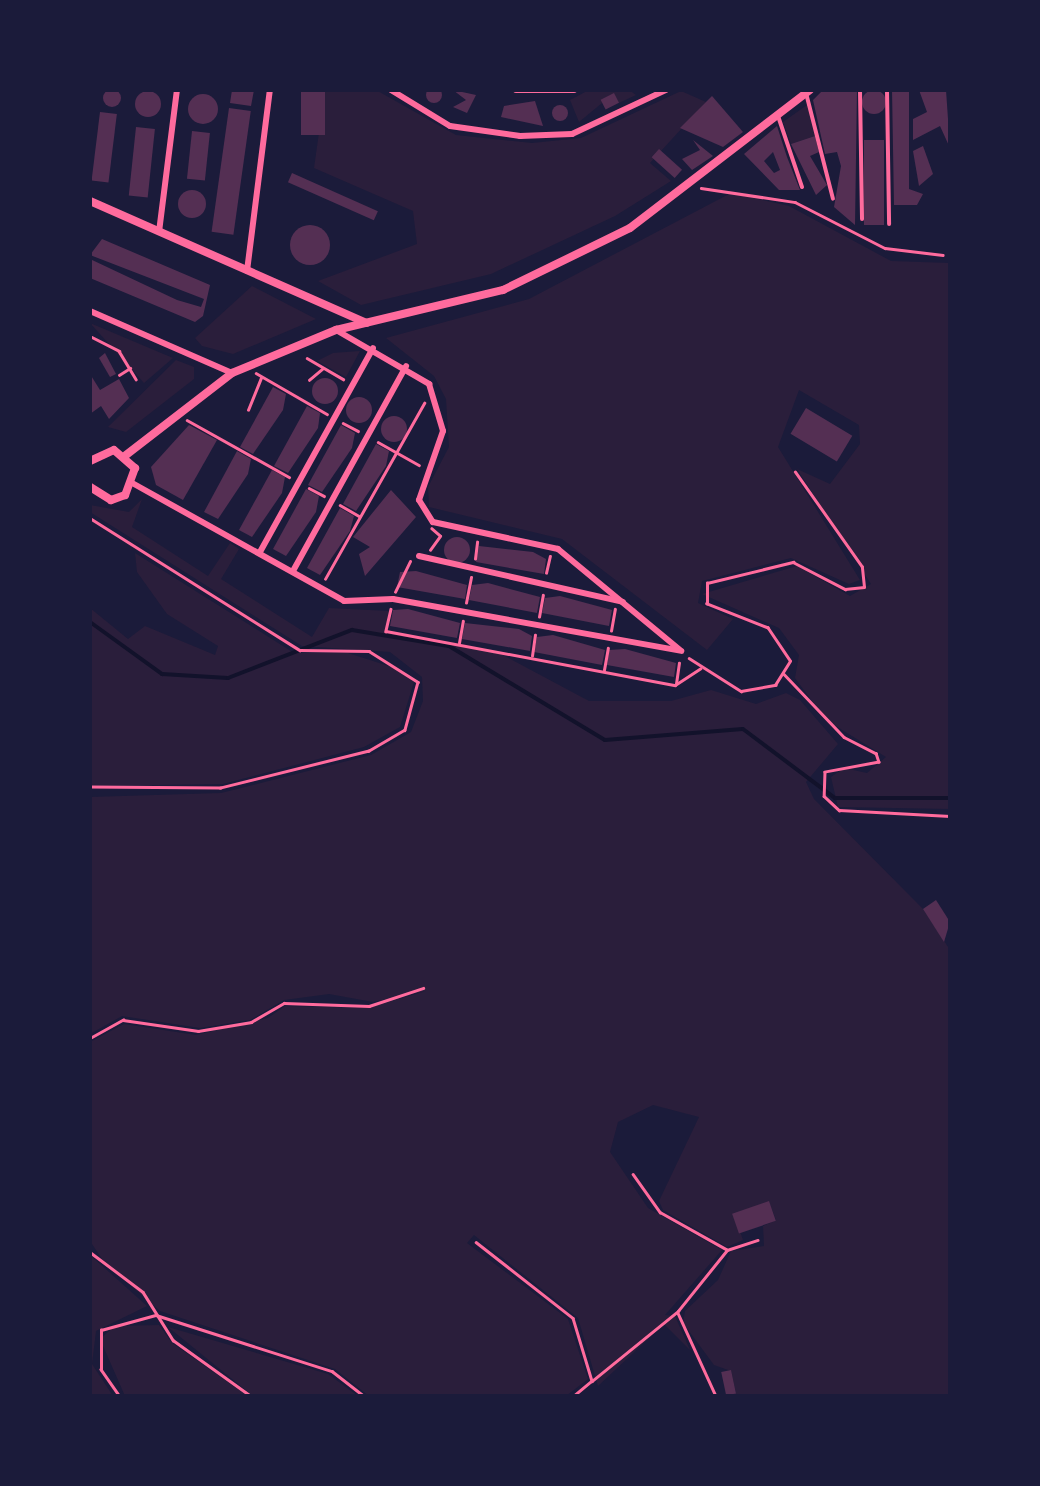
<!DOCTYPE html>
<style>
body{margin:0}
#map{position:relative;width:1040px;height:1486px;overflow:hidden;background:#1b1b3a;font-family:"Public Sans",sans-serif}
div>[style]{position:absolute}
.green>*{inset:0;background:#2a1e3b}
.stream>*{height:4px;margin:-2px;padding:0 2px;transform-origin:2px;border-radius:2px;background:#12122b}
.building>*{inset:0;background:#542f53;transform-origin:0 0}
.round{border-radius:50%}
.path>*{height:2.5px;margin:-1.25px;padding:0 1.25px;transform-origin:1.25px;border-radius:1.25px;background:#ff6b9d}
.pedestrian>*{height:4px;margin:-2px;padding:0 2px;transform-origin:2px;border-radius:2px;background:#ff6b9d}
.minor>*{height:6px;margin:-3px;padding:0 3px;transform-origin:3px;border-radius:3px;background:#ff6b9d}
.tertiary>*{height:8px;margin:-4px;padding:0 4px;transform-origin:4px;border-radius:4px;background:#ff6b9d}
span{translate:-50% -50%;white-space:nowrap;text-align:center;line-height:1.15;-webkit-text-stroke:9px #1b1b3a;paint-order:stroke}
.frame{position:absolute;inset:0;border:92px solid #1b1b3a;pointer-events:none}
</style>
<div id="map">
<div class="green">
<i style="clip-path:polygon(325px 90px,376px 90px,456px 135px,532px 143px,581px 138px,681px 91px,706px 102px,650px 163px,671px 181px,615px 216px,491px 274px,361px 305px,318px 281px,417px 244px,413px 211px,314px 168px)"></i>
<i style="clip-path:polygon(589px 90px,629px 90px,636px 95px,619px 103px,613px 94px,579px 122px,570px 100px)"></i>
<i style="clip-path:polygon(807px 105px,815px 136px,791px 144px,783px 122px)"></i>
<i style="clip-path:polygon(731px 193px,789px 206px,891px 261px,950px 263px,950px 809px,838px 807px,831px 777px,844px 768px,867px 773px,886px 757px,826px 720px,795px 678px,799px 655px,779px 628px,702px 594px,797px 566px,850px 596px,871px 584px,797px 469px,830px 484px,860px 444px,859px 425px,799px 390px,778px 447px,860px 580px,849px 584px,791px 558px,702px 581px,698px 603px,733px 619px,707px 650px,562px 539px,429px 507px,428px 487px,449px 447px,446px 399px,434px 376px,386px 338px,529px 299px)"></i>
<i style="clip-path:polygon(252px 286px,316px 319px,233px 354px,202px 346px,195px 338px)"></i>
<i style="clip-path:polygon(90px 323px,173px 358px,144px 383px)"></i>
<i style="clip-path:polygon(360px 351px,346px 377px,317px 361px,333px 353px)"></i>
<i style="clip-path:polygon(176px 360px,194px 367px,194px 379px,126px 432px,108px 427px)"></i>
<i style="clip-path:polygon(142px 499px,132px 527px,208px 576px,230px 543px,239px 549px,221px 579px,312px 637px,329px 608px,389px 611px,385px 632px,499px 653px,589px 701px,671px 701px,711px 690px,756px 704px,786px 693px,800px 700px,838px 744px,806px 782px,814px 799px,923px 909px,950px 950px,950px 1396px,726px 1396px,736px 1393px,731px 1371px,714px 1365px,683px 1323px,685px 1311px,718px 1280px,731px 1251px,764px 1246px,763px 1226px,776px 1220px,769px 1202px,734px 1214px,743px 1240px,727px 1247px,663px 1210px,659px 1201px,699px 1117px,653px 1105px,618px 1122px,610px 1152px,648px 1208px,722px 1250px,665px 1315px,675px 1316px,690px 1350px,664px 1324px,598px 1386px,578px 1318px,474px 1235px,467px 1243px,568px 1319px,588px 1379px,566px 1396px,369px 1396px,335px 1369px,160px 1311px,104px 1262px,90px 1241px,90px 1042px,124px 1024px,196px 1035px,268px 1018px,285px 1006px,368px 1008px,426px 991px,373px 1002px,329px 994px,284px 1000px,250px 1020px,200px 1028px,122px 1016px,90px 1034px,90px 797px,221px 793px,371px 755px,411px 732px,423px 701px,422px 677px,390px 652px,302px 646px,90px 512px,90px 505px,129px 512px)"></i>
<i style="clip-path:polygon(135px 553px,294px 653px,348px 653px,398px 669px,414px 682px,400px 727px,364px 747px,223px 784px,90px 786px,90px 608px,128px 639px,145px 626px,215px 655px,218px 646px,167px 614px,137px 572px)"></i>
<i style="clip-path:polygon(90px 1255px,147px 1306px,96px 1331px,92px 1364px,113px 1396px,90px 1396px)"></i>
<i style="clip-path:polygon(159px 1325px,172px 1343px,248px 1396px,125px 1396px,100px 1339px,115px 1326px)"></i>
<i style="clip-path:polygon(168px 1327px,328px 1374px,358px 1396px,253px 1396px)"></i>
</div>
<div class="stream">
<i style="left:90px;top:622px;width:89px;rotate:35.8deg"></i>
<i style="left:162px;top:674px;width:66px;rotate:3.5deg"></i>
<i style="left:228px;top:678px;width:133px;rotate:-21.2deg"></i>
<i style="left:352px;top:630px;width:98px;rotate:9.4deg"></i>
<i style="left:449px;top:646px;width:182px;rotate:31.1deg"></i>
<i style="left:605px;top:740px;width:138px;rotate:-4.6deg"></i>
<i style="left:743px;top:729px;width:115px;rotate:36.9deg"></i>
<i style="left:835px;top:798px;width:115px"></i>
</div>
<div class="building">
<i class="round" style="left:426px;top:87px;width:16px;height:16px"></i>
<i class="round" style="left:103px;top:89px;width:18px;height:18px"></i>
<i class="round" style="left:862px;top:90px;width:24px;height:24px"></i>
<i style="clip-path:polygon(232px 90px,254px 90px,251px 106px,230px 103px)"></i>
<i style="left:301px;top:90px;width:24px;height:45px"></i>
<i style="clip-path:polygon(453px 90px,476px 95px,467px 113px,453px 107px,466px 100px)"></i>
<i style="clip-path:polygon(823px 90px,857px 90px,855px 225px,834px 207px,841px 166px,837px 152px,825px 154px,813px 100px)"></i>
<i style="clip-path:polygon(892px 90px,909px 90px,909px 189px,923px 194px,917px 205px,894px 205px)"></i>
<i style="clip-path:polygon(919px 90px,946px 90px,950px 148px,940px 126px,913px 140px,913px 119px,927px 112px)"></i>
<i class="round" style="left:135px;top:91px;width:26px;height:26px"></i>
<i style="left:614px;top:93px;width:11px;height:15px;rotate:63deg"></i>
<i class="round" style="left:188px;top:94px;width:30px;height:30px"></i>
<i style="clip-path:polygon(712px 96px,743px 132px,723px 147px,680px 128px)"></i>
<i style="clip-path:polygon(535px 101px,543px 126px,501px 117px,504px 106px)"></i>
<i class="round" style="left:552px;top:105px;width:16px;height:16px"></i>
<i style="left:229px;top:108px;width:22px;height:125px;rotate:8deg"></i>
<i style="left:100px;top:112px;width:17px;height:69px;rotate:7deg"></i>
<i style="clip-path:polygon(evenodd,777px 126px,787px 157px,800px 190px,779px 190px,744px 154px,777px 126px,773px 152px,780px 170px,774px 173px,764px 161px,773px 152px)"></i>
<i style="left:136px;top:127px;width:19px;height:69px;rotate:6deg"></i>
<i style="left:192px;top:131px;width:18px;height:48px;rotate:6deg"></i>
<i style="clip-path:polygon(815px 136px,819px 152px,810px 156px,827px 185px,816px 195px,791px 144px)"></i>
<i style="clip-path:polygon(693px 140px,713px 156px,692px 170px,682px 159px,700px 150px)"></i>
<i style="left:864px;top:140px;width:20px;height:85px"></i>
<i style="clip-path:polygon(923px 146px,933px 174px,919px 186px,913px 151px)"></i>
<i style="left:659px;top:149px;width:31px;height:11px;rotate:42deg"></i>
<i style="left:292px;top:173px;width:94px;height:10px;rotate:24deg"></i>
<i class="round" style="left:178px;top:190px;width:28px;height:28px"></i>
<i class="round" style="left:290px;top:225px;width:40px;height:40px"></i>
<i style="clip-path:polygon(102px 239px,210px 285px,203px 316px,195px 322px,90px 278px,90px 259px,177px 300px,201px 307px,204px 299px,90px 255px)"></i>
<i style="clip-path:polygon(105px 353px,116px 374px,110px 377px,99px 358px)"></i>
<i style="clip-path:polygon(90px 374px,100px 390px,119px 379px,129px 398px,109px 419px,101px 406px,90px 414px)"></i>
<i class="round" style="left:312px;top:378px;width:26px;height:26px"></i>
<i style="clip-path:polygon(273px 387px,286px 394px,283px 410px,253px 454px,240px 447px)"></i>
<i class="round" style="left:346px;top:397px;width:26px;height:26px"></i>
<i style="clip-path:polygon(307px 406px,320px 413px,318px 428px,288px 473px,274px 466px)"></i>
<i style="left:806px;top:408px;width:54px;height:30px;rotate:31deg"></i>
<i class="round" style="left:381px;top:416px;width:26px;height:26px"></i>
<i style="clip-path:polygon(189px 425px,217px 440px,183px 500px,156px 485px,151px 467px)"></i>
<i style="clip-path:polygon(341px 425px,355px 433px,352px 448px,322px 492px,308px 485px)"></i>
<i style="clip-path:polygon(376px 444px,389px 451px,386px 466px,356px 511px,343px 504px)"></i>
<i style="clip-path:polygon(237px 451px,251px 459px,248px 474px,218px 519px,204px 512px)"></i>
<i style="clip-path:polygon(272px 470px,285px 477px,282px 493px,252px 537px,239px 530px)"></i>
<i style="clip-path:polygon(306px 489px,319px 496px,316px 512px,286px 556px,273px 549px)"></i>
<i style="clip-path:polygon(391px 490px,416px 517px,365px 576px,359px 554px,370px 547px,353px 537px)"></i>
<i style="clip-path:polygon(340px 508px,354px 516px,350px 531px,320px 575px,307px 568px)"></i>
<i class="round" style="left:444px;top:537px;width:26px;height:26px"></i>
<i style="clip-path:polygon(479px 546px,533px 552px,546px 559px,544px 574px,476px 562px)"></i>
<i style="clip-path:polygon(416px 571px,467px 585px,465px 599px,397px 587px,400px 572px)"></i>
<i style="clip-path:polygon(488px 583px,540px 597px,537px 613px,469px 600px,472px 585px)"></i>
<i style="clip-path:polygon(560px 596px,612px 610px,609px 626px,542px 613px,545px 598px)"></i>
<i style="clip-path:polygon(408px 609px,460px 623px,457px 638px,390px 626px,393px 610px)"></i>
<i style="clip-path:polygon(465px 623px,519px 629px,532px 636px,530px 651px,462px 639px)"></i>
<i style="clip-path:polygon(553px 635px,605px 650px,602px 665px,534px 652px,537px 637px)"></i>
<i style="clip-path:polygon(625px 649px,676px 663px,674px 677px,607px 665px,609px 650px)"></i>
<i style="clip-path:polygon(936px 900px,950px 922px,944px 942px,923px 909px)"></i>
<i style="left:769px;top:1201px;width:21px;height:39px;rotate:71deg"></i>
<i style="left:731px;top:1370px;width:24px;height:10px;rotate:78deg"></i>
</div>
<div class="path">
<i style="left:701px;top:188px;width:95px;rotate:8.5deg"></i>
<i style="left:795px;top:202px;width:101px;rotate:27.1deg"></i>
<i style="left:885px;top:248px;width:58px;rotate:6.9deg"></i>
<i style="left:90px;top:336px;width:33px;rotate:27deg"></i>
<i style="left:119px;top:351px;width:33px;rotate:59deg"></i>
<i style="left:307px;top:358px;width:42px;rotate:30.3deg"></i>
<i style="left:256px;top:373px;width:82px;rotate:30deg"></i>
<i style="left:119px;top:375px;width:13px;rotate:-32deg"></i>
<i style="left:309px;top:380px;width:17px;rotate:-40deg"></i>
<i style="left:248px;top:410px;width:35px;rotate:-68deg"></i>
<i style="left:187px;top:420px;width:117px;rotate:29.2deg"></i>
<i style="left:343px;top:423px;width:17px;rotate:28deg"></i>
<i style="left:378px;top:442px;width:47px;rotate:29.3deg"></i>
<i style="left:309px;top:488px;width:17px;rotate:28deg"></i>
<i style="left:340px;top:505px;width:22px;rotate:30deg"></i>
<i style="left:90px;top:518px;width:248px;rotate:32.2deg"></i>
<i style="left:300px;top:650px;width:69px;rotate:0.8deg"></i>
<i style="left:369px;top:651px;width:58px;rotate:32.3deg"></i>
<i style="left:418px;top:682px;width:50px;rotate:105.2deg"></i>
<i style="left:405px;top:730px;width:42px;rotate:149.7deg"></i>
<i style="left:369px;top:751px;width:153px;rotate:166deg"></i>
<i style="left:221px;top:788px;width:131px;rotate:-179.6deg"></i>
<i style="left:430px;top:550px;width:17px;rotate:-54deg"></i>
<i style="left:440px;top:536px;width:11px;rotate:-139deg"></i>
<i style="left:475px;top:559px;width:17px;rotate:-83deg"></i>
<i style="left:546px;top:573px;width:17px;rotate:-77deg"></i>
<i style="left:325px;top:579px;width:202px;rotate:-60.6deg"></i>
<i style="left:395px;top:592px;width:34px;rotate:-64deg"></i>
<i style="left:466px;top:603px;width:26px;rotate:-79deg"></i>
<i style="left:391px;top:609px;width:23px;rotate:103deg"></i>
<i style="left:386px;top:631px;width:294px;rotate:10.6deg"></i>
<i style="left:675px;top:685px;width:30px;rotate:-33deg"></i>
<i style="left:539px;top:617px;width:22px;rotate:-80deg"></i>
<i style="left:611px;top:631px;width:22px;rotate:-80deg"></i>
<i style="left:459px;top:643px;width:22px;rotate:-80deg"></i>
<i style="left:532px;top:656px;width:21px;rotate:-82deg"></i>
<i style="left:689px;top:658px;width:62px;rotate:32.4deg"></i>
<i style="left:741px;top:691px;width:35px;rotate:-10deg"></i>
<i style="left:775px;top:685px;width:28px;rotate:-58deg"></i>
<i style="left:790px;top:661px;width:40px;rotate:-124deg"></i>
<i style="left:768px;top:628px;width:66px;rotate:-158.5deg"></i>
<i style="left:707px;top:604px;width:21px;rotate:-90deg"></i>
<i style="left:707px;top:583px;width:89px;rotate:-13.7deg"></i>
<i style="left:793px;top:562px;width:59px;rotate:27.4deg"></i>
<i style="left:845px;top:589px;width:19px;rotate:-6deg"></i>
<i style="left:864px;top:587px;width:20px;rotate:-96deg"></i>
<i style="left:862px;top:567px;width:116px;rotate:-125.2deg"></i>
<i style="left:604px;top:670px;width:22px;rotate:-80deg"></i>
<i style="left:784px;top:674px;width:87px;rotate:46.4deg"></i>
<i style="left:844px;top:737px;width:36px;rotate:27deg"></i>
<i style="left:876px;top:753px;width:9px;rotate:72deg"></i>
<i style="left:879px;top:762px;width:55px;rotate:169.5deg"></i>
<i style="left:825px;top:772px;width:24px;rotate:92deg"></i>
<i style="left:824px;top:796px;width:21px;rotate:43deg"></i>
<i style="left:839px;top:810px;width:111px;rotate:3.1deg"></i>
<i style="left:676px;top:684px;width:21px;rotate:-82deg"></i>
<i style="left:90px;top:1038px;width:38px;rotate:-29deg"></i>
<i style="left:123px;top:1020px;width:76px;rotate:8.3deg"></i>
<i style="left:198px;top:1031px;width:54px;rotate:-9.6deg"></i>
<i style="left:251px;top:1022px;width:38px;rotate:-30deg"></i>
<i style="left:284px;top:1003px;width:85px;rotate:2deg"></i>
<i style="left:369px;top:1006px;width:57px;rotate:-18.4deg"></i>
<i style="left:633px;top:1174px;width:47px;rotate:54.6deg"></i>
<i style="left:660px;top:1212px;width:76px;rotate:29.3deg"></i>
<i style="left:476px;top:1242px;width:123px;rotate:38.1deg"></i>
<i style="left:573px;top:1318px;width:66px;rotate:73.2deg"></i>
<i style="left:592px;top:1381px;width:23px;rotate:140deg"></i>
<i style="left:90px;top:1252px;width:66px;rotate:37deg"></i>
<i style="left:143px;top:1292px;width:57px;rotate:58deg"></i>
<i style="left:173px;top:1340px;width:96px;rotate:35.7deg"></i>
<i style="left:678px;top:1313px;width:91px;rotate:65.4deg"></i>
<i style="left:592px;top:1381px;width:111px;rotate:-39.1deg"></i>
<i style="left:678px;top:1311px;width:78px;rotate:-51.2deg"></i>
<i style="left:727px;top:1250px;width:32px;rotate:-18deg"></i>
<i style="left:119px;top:1396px;width:32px;rotate:-125deg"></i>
<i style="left:101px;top:1370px;width:40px;rotate:-90deg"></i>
<i style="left:101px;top:1330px;width:57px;rotate:-15.3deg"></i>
<i style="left:156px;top:1315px;width:185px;rotate:17.7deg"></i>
<i style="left:332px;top:1371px;width:41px;rotate:38deg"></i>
<i style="left:233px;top:1396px;width:5px"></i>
</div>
<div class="pedestrian">
<i style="left:860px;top:90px;width:129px;rotate:89.1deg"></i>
<i style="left:887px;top:90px;width:134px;rotate:89.1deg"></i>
<i style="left:806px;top:93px;width:109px;rotate:75.7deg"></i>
<i style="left:778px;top:116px;width:75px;rotate:71.3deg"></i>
</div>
<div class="minor">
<i style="left:391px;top:90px;width:69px;rotate:31.4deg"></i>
<i style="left:450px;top:126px;width:71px;rotate:8.1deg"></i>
<i style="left:520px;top:136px;width:52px;rotate:-2.2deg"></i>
<i style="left:572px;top:134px;width:104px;rotate:-25.1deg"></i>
<i style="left:516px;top:90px;width:58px"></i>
<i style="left:159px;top:232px;width:143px;rotate:-82.8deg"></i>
<i style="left:247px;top:271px;width:182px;rotate:-82.8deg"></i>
<i style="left:90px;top:311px;width:155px;rotate:23.6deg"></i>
<i style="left:336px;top:330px;width:108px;rotate:30.1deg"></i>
<i style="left:429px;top:384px;width:49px;rotate:73.4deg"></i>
<i style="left:443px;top:431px;width:73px;rotate:109.2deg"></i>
<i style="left:419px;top:500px;width:26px;rotate:58deg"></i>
<i style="left:433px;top:522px;width:128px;rotate:12.2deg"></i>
<i style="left:558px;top:549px;width:158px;rotate:39.6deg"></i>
<i style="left:134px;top:484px;width:240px;rotate:29.1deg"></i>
<i style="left:344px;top:601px;width:49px;rotate:-2.3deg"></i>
<i style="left:393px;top:599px;width:293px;rotate:10.2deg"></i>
<i style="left:260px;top:552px;width:233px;rotate:-61deg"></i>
<i style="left:419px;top:556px;width:209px;rotate:12.7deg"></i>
<i style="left:293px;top:571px;width:234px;rotate:-61.1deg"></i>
</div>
<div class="tertiary">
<i style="left:90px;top:201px;width:302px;rotate:23.8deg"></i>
<i style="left:126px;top:455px;width:134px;rotate:-37.7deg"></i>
<i style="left:232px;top:373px;width:113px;rotate:-22.5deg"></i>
<i style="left:336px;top:330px;width:172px;rotate:-13.5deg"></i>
<i style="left:503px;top:290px;width:141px;rotate:-26deg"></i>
<i style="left:630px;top:228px;width:227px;rotate:-37.5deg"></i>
<i style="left:90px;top:461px;width:26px;rotate:-25deg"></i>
<i style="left:114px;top:450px;width:28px;rotate:41deg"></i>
<i style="left:135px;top:468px;width:29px;rotate:110deg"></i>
<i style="left:125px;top:495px;width:15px;rotate:160deg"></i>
<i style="left:111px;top:500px;width:25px;rotate:-148deg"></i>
</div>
<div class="frame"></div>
</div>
